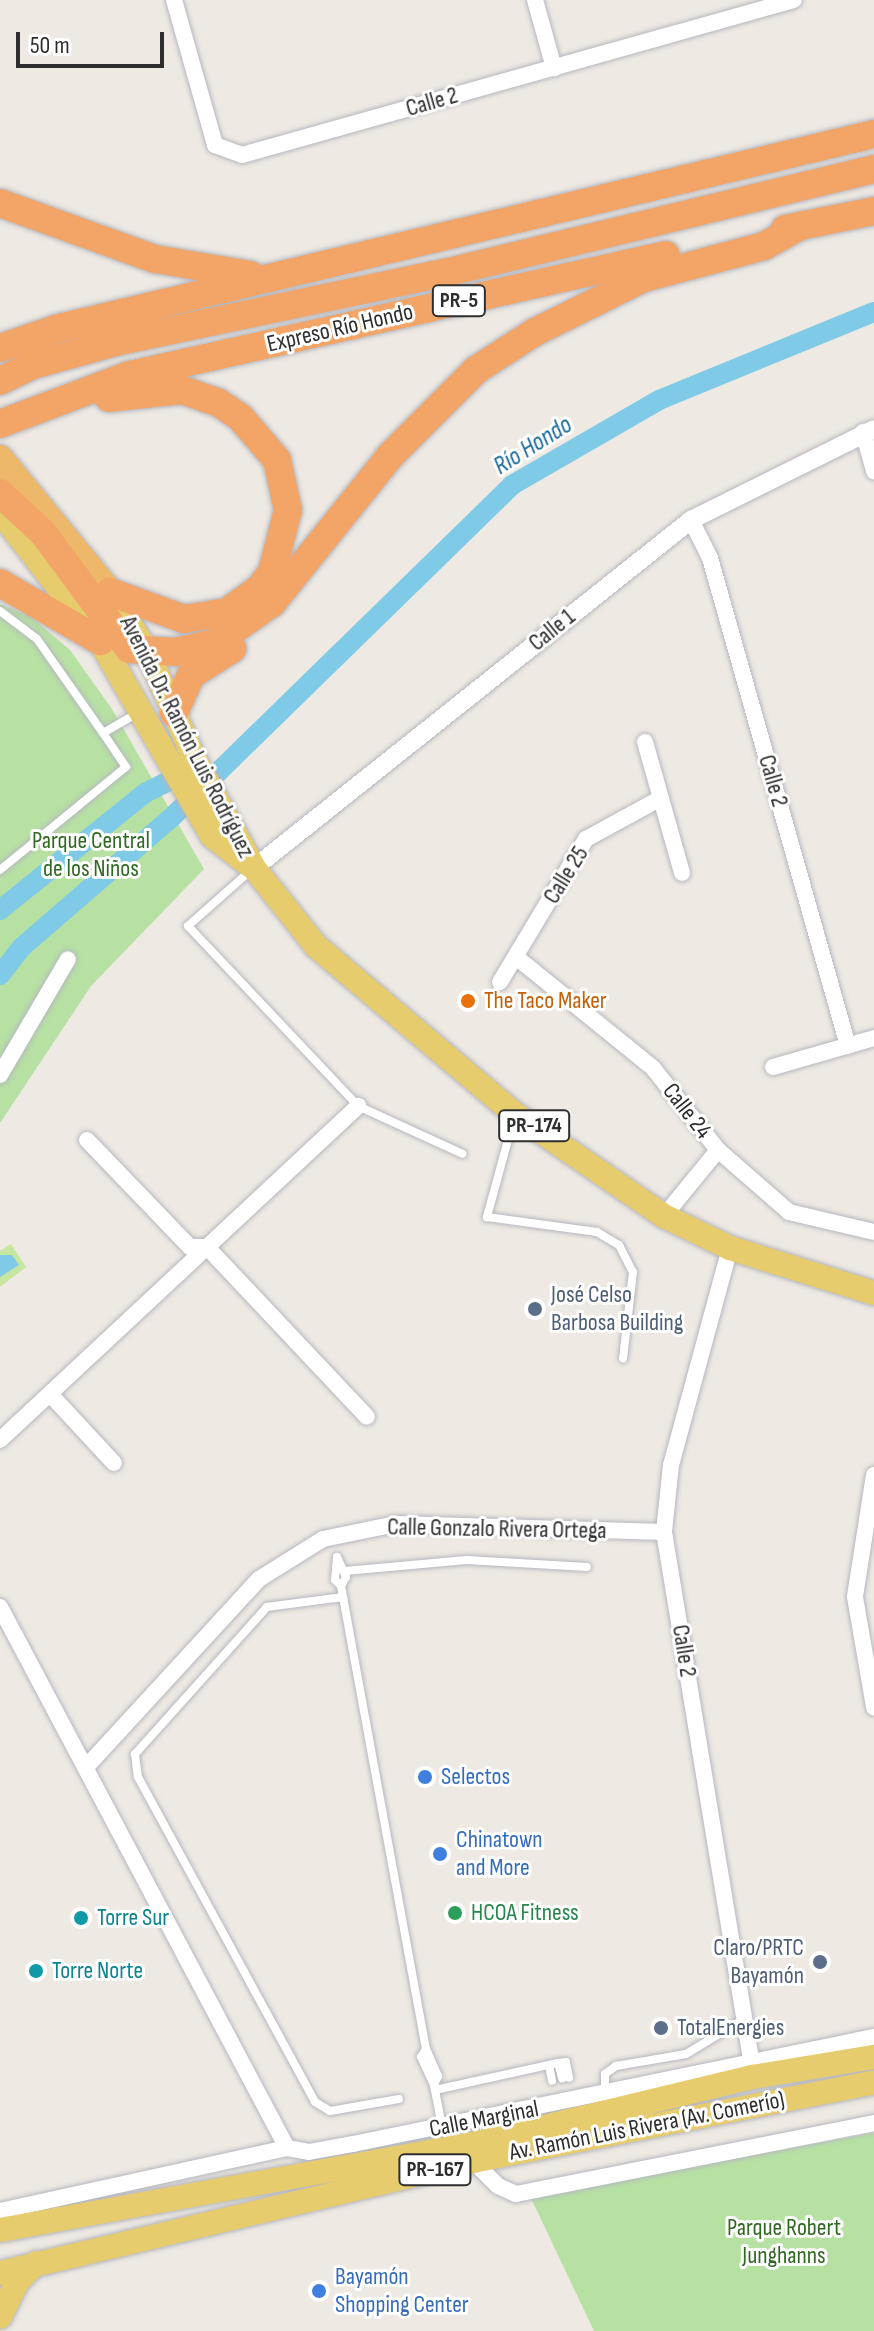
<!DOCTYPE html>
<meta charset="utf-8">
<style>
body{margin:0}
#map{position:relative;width:874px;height:2331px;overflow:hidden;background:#eee9e2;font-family:"Sofia Sans Condensed",sans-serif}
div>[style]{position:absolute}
.green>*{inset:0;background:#b7e0a3}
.pitch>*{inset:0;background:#c7e6a0}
.water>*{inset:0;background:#7ecae7}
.canal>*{height:20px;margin:-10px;padding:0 10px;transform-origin:10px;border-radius:10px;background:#7ecae7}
.roads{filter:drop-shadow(0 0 2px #b5b7c0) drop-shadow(0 0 2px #b5b7c0)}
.service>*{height:8px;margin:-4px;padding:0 4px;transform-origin:4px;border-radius:4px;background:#fff}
.minor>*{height:16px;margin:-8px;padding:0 8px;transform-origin:8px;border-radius:8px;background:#fff}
.tertiary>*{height:18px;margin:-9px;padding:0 9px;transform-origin:9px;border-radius:9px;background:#fff}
.primary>*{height:24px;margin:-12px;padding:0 12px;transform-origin:12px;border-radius:12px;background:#e7cc6d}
.trunk>*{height:26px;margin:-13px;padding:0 13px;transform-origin:13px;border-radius:13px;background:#edb86a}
.motorway>*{height:28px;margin:-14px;padding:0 14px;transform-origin:14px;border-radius:14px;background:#f3a568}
.dots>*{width:22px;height:22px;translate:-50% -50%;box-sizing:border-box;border:4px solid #fff;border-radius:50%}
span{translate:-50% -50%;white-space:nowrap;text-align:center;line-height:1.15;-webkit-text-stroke:6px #fff;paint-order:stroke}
.shield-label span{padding:2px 6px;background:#fff;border:2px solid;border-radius:6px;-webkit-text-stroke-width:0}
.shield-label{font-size:22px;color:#2e2e2e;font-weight:700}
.street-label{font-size:24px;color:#2e2e2e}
.park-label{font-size:24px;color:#2f6821}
.food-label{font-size:24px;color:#c56008}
.left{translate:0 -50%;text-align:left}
.service-label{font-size:24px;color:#4e5e75}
.right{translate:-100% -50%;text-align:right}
.shop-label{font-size:24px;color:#366cbe}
.leisure-label{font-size:24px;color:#27864d}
.culture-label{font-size:24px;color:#0d838f}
.water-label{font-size:26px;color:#186a98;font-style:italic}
.scale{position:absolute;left:16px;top:32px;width:148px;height:36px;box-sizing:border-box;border:4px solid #2e2e2e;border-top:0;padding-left:10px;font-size:24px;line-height:28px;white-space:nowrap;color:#2e2e2e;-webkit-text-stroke:6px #fff;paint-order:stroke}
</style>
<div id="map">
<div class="green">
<i style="clip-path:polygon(0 604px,30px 616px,70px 650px,112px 709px,204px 869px,91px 986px,0 1123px)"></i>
<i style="clip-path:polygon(874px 2133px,874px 2331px,594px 2331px,530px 2196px)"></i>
</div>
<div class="pitch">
<i style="clip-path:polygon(11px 1244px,26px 1267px,0 1287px,0 1251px)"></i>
</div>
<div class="water">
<i style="clip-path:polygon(0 1255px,12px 1255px,19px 1265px,0 1277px)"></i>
</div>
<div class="canal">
<i style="left:0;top:910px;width:186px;rotate:-38.9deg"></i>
<i style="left:145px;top:793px;width:49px;rotate:-26.6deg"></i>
<i style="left:0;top:975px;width:36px;rotate:-52deg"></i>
<i style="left:22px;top:947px;width:196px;rotate:-40.9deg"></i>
<i style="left:170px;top:819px;width:478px;rotate:-44.3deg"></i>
<i style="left:512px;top:485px;width:170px;rotate:-30deg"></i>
<i style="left:659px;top:400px;width:232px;rotate:-22.3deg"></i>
</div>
<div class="roads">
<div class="service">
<i style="left:0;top:611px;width:46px;rotate:37.1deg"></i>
<i style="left:37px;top:639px;width:115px;rotate:54.9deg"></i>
<i style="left:0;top:870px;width:163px;rotate:-39.3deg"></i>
<i style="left:126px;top:767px;width:41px;rotate:-124.1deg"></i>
<i style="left:103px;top:733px;width:39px;rotate:-30deg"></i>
<i style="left:250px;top:871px;width:83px;rotate:138.4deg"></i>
<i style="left:188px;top:926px;width:248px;rotate:46.6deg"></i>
<i style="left:358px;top:1106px;width:115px;rotate:24.6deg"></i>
<i style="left:514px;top:1118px;width:103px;rotate:105.3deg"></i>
<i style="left:487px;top:1217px;width:111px;rotate:7.8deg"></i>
<i style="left:597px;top:1232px;width:26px;rotate:31deg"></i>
<i style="left:619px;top:1245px;width:30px;rotate:63deg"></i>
<i style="left:633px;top:1272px;width:87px;rotate:96.6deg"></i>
<i style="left:345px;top:1571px;width:122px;rotate:-5.2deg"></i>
<i style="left:467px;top:1560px;width:120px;rotate:3.3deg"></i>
<i style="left:341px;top:1586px;width:10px;rotate:-61deg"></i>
<i style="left:346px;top:1577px;width:22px;rotate:-114deg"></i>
<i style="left:337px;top:1557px;width:23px;rotate:95deg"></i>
<i style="left:335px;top:1580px;width:8px;rotate:45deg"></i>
<i style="left:341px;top:1586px;width:471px;rotate:79.6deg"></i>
<i style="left:343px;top:1597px;width:77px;rotate:172.5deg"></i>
<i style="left:267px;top:1607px;width:198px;rotate:131.9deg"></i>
<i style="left:135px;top:1754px;width:23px;rotate:83deg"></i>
<i style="left:138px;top:1777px;width:370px;rotate:61.4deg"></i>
<i style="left:315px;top:2102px;width:17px;rotate:31deg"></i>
<i style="left:330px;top:2111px;width:70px;rotate:-9.9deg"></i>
<i style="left:558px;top:2063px;width:8px;rotate:-7deg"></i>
<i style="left:566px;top:2062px;width:16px;rotate:79deg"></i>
<i style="left:549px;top:2065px;width:16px;rotate:79deg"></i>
<i style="left:434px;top:2085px;width:31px;rotate:-115deg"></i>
<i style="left:421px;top:2057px;width:9px;rotate:-58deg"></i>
<i style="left:426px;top:2049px;width:30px;rotate:66deg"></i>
<i style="left:438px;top:2076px;width:10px;rotate:114deg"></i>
<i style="left:434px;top:2085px;width:42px;rotate:79deg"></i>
<i style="left:435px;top:2090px;width:126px;rotate:-12.4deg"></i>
<i style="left:558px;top:2063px;width:16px;rotate:75deg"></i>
<i style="left:605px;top:2092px;width:18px;rotate:-90deg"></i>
<i style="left:605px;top:2074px;width:14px;rotate:-36deg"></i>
<i style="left:616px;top:2066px;width:71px;rotate:-9.7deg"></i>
<i style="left:686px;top:2054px;width:68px;rotate:-31.1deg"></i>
</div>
<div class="minor">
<i style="left:174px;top:0;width:151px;rotate:74.2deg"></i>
<i style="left:215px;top:145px;width:29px;rotate:20deg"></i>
<i style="left:242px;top:155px;width:573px;rotate:-15.68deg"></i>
<i style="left:535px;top:0;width:71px;rotate:74.4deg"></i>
<i style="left:863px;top:432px;width:41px;rotate:74.2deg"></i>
<i style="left:691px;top:520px;width:42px;rotate:63.4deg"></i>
<i style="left:710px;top:558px;width:507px;rotate:74.21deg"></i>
<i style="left:645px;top:742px;width:136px;rotate:74.2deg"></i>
<i style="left:516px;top:957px;width:176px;rotate:39deg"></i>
<i style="left:653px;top:1068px;width:105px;rotate:51.6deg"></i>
<i style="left:718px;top:1150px;width:94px;rotate:41.1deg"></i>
<i style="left:789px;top:1212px;width:87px;rotate:13.2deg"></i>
<i style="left:500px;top:982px;width:167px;rotate:-59deg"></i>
<i style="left:586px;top:839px;width:85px;rotate:-28.7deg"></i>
<i style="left:773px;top:1067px;width:105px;rotate:-16deg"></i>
<i style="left:0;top:1075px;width:134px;rotate:-59.6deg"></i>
<i style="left:87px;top:1140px;width:149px;rotate:46.1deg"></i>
<i style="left:190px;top:1247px;width:17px"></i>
<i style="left:207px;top:1247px;width:233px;rotate:46.7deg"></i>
<i style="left:664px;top:1216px;width:85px;rotate:-50.7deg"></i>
<i style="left:730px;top:1248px;width:225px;rotate:105.2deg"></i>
<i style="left:671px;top:1465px;width:67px;rotate:96deg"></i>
<i style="left:664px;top:1532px;width:534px;rotate:80.63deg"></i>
<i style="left:50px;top:1394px;width:94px;rotate:47.2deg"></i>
<i style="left:0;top:1440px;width:490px;rotate:-43deg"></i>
<i style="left:874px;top:1475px;width:123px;rotate:98.9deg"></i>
<i style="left:855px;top:1597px;width:112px;rotate:80.2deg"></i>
<i style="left:0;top:1607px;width:612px;rotate:62.05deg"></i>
<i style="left:88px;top:1765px;width:253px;rotate:-47.4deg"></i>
<i style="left:259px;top:1579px;width:75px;rotate:-32deg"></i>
<i style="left:323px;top:1539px;width:75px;rotate:-11.6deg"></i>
<i style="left:396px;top:1524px;width:268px;rotate:1.7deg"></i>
<i style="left:473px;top:2161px;width:35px;rotate:45deg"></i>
<i style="left:498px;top:2186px;width:20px;rotate:24deg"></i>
<i style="left:516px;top:2194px;width:365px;rotate:-11.2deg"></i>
<i style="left:0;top:2211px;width:294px;rotate:-12.4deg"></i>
<i style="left:287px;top:2148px;width:22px;rotate:10deg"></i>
<i style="left:309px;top:2152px;width:45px;rotate:-10.3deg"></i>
<i style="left:353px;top:2144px;width:532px;rotate:-11.61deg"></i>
</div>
<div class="tertiary">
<i style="left:254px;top:868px;width:559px;rotate:-38.53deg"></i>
<i style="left:691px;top:520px;width:204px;rotate:-26.4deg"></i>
</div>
<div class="primary">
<i style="left:0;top:512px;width:163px;rotate:52.2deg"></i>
<i style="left:100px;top:641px;width:225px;rotate:60.1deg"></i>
<i style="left:212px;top:836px;width:49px;rotate:37.6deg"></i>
<i style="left:110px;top:592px;width:72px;rotate:58.1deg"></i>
<i style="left:148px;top:653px;width:115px;rotate:66.3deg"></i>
<i style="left:194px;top:758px;width:125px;rotate:61.4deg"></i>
<i style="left:254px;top:868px;width:100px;rotate:51.5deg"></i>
<i style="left:316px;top:946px;width:260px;rotate:40.2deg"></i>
<i style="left:515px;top:1114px;width:181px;rotate:34.4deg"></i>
<i style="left:664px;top:1216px;width:73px;rotate:25.9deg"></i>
<i style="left:730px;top:1248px;width:151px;rotate:17.4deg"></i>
<i style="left:0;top:2230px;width:481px;rotate:-10.3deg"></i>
<i style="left:473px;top:2144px;width:288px;rotate:-13.5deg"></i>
<i style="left:753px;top:2077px;width:123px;rotate:-9.4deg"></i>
<i style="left:0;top:2273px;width:486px;rotate:-13.3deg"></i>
<i style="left:473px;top:2161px;width:409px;rotate:-11.1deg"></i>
<i style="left:0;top:2317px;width:39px;rotate:-64deg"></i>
<i style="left:17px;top:2282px;width:27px;rotate:-45deg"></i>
</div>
<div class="trunk">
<i style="left:0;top:458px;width:173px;rotate:50.6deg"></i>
</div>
<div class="motorway">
<i style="left:0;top:203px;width:165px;rotate:19.9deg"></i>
<i style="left:155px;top:259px;width:97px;rotate:9.5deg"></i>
<i style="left:785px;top:229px;width:91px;rotate:-11.4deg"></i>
<i style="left:0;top:348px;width:62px;rotate:-18.7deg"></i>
<i style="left:59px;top:328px;width:838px;rotate:-13.39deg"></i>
<i style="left:0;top:381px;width:37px;rotate:-26deg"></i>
<i style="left:33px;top:365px;width:86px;rotate:-15.5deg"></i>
<i style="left:116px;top:342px;width:335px;rotate:-11.9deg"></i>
<i style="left:444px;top:273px;width:442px;rotate:-13.6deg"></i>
<i style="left:109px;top:398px;width:73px;rotate:-6.3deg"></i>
<i style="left:182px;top:390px;width:39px;rotate:19deg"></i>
<i style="left:219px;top:403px;width:25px;rotate:34deg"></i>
<i style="left:240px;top:417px;width:57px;rotate:49.3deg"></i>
<i style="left:277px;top:460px;width:51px;rotate:77.6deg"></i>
<i style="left:288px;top:510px;width:64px;rotate:104.5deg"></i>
<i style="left:272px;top:572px;width:20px;rotate:127deg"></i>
<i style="left:260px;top:588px;width:41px;rotate:144deg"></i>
<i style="left:227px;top:612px;width:44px;rotate:170.8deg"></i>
<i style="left:184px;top:619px;width:79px;rotate:-160deg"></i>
<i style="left:0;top:424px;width:139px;rotate:-20.7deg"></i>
<i style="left:130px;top:375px;width:549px;rotate:-12.62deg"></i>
<i style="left:0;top:493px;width:59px;rotate:42.9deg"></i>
<i style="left:43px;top:533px;width:144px;rotate:53.4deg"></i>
<i style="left:129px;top:649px;width:46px;rotate:3.7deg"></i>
<i style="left:175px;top:652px;width:41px;rotate:-12.7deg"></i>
<i style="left:215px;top:643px;width:70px;rotate:-35.1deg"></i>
<i style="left:272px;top:603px;width:189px;rotate:-51.2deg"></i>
<i style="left:390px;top:456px;width:122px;rotate:-45deg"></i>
<i style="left:476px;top:370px;width:70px;rotate:-32.8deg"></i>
<i style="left:535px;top:332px;width:122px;rotate:-26.4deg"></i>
<i style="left:644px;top:278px;width:124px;rotate:-14.9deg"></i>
<i style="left:764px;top:246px;width:43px;rotate:-28.9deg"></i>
<i style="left:0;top:583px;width:116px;rotate:30.1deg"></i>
<i style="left:174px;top:713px;width:42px;rotate:-65.9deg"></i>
<i style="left:191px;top:675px;width:49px;rotate:-32.4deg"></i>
</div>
</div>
<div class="dots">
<i style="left:468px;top:1001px;background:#e8710a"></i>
<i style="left:535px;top:1309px;background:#5c6f8a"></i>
<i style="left:425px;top:1777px;background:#3f7fe0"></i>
<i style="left:440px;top:1854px;background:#3f7fe0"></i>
<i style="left:455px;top:1913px;background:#2e9e5b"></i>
<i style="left:81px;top:1918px;background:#0f9aa8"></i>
<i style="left:820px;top:1962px;background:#5c6f8a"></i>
<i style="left:36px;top:1971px;background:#0f9aa8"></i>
<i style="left:661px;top:2028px;background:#5c6f8a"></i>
<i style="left:319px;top:2291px;background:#3f7fe0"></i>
</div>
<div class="shield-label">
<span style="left:459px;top:301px">PR-5</span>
<span style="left:534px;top:1126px">PR-174</span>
<span style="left:435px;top:2170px">PR-167</span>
</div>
<div class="street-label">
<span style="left:432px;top:102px;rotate:-16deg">Calle 2</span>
<span style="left:340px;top:328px;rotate:-13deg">Expreso Río Hondo</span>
<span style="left:552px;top:630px;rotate:-39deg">Calle 1</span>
<span style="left:187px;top:737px;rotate:63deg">Avenida Dr. Ramón Luis Rodríguez</span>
<span style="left:773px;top:781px;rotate:74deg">Calle 2</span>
<span style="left:566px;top:875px;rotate:-58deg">Calle 25</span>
<span style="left:687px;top:1111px;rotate:52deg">Calle 24</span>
<span style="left:497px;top:1529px;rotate:1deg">Calle Gonzalo Rivera Ortega</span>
<span style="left:684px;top:1651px;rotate:81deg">Calle 2</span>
<span style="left:484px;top:2119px;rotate:-11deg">Calle Marginal</span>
<span style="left:647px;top:2126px;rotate:-11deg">Av. Ramón Luis Rivera (Av. Comerío)</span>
</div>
<div class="park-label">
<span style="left:91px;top:855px">Parque Central<br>de los Niños</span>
<span style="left:784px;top:2242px">Parque Robert<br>Junghanns</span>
</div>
<div class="food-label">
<span class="left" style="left:484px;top:1001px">The Taco Maker</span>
</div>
<div class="service-label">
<span class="left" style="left:551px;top:1309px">José Celso<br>Barbosa Building</span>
<span class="right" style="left:804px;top:1962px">Claro/PRTC<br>Bayamón</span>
<span class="left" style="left:677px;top:2028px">TotalEnergies</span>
</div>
<div class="shop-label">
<span class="left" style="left:441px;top:1777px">Selectos</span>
<span class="left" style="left:456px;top:1854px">Chinatown<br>and More</span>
<span class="left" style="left:335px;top:2291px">Bayamón<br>Shopping Center</span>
</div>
<div class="leisure-label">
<span class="left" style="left:471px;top:1913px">HCOA Fitness</span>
</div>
<div class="culture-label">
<span class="left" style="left:97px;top:1918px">Torre Sur</span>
<span class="left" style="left:52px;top:1971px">Torre Norte</span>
</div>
<div class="water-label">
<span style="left:533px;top:446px;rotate:-32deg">Río Hondo</span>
</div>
<div class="scale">50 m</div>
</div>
